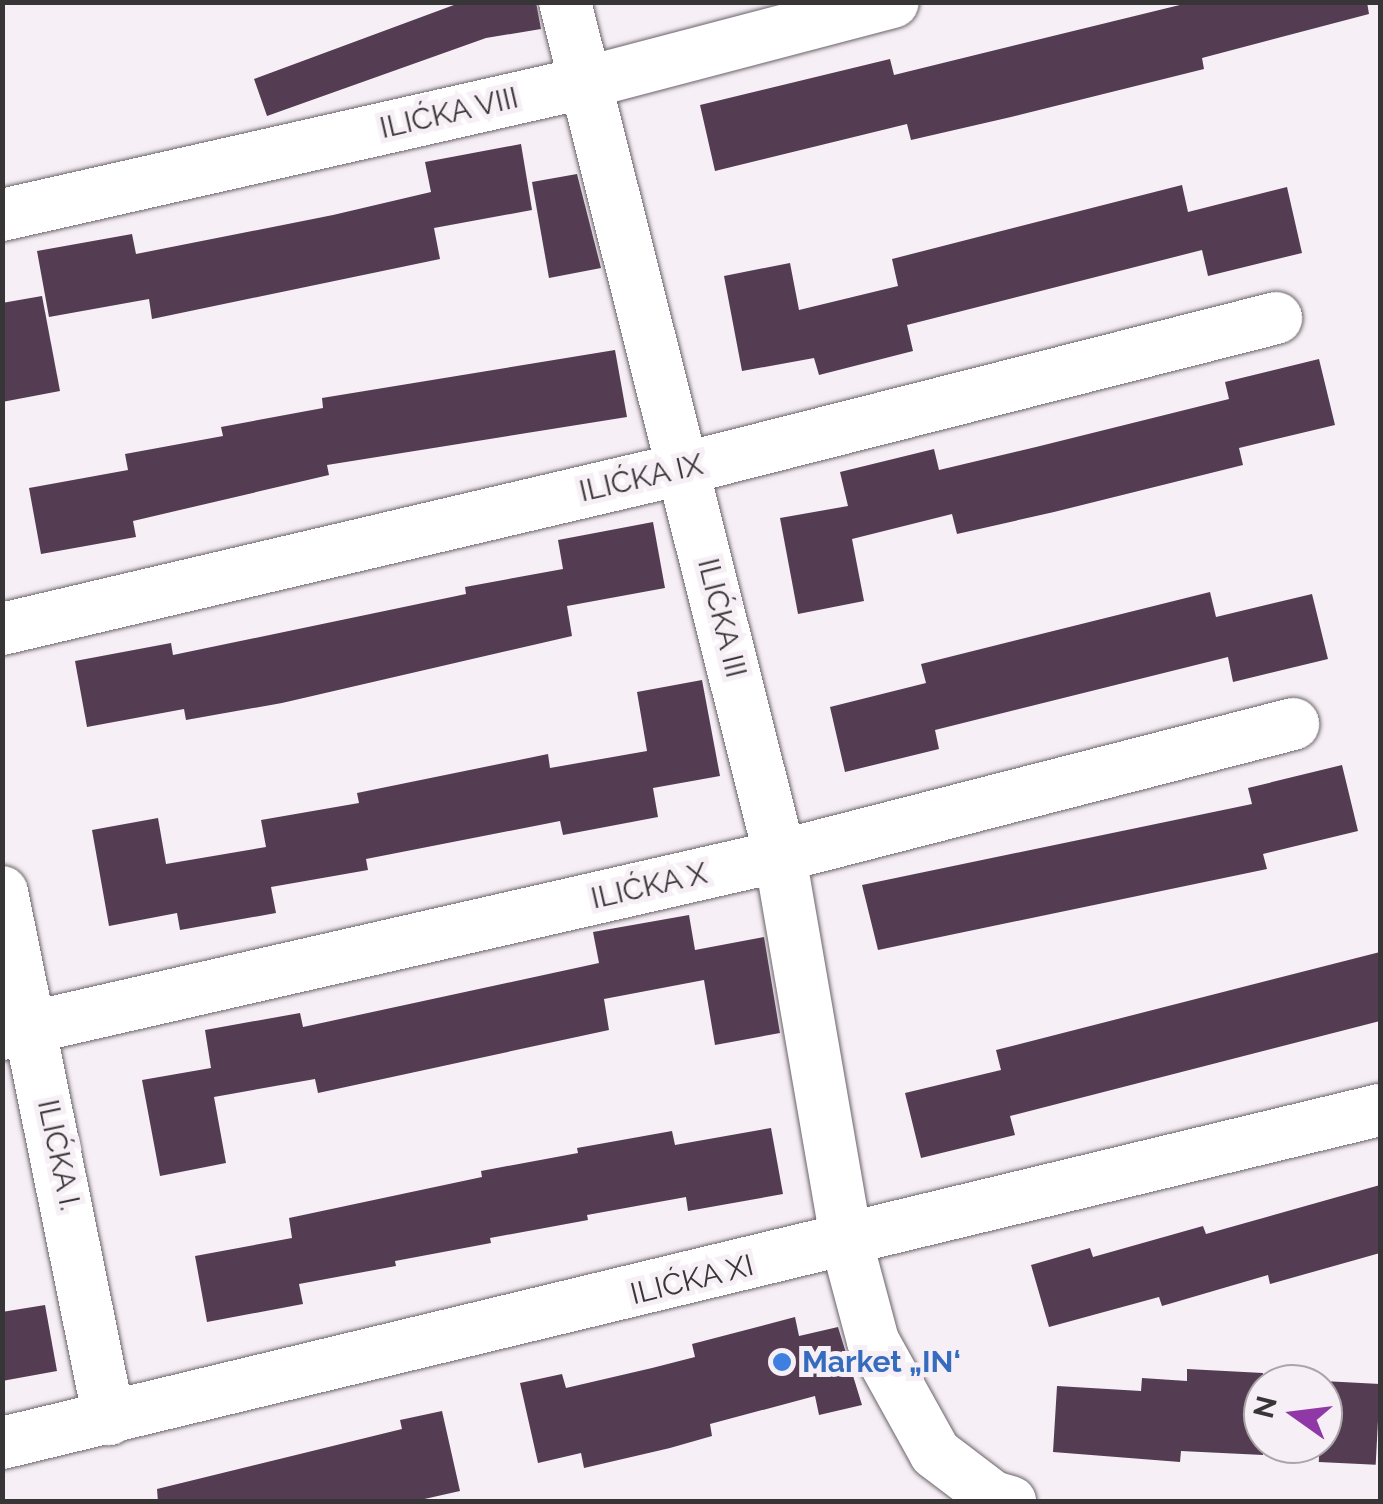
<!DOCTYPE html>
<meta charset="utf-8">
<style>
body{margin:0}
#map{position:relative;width:1383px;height:1504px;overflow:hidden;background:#f6eff5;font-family:Raleway,sans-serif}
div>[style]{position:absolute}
.building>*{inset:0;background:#543d52;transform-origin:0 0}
.roads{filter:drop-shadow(0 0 2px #6a6369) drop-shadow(0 0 2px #6a6369)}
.minor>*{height:52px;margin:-26px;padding:0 26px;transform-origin:26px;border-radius:26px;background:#fff}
.dots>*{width:28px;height:28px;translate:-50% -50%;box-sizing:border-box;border:5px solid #f6eff5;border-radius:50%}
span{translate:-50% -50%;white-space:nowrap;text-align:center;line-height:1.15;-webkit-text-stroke:10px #f6eff5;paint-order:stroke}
.street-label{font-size:30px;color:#383537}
.shop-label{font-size:30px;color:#366cbe;font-weight:700}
.left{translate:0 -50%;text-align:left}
.frame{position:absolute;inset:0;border:5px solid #383537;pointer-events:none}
.north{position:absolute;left:1243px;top:1364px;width:100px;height:100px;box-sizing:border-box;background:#f6eff5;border:2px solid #aaa5a9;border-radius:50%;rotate:284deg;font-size:28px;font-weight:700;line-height:40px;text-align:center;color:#383537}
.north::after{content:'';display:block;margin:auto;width:35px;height:45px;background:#9039a6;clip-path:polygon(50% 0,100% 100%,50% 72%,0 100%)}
</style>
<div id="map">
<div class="building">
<i style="clip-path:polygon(462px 2px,536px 2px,541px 29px,486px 38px,267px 116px,254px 79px)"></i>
<i style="clip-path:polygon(1192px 2px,1367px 2px,1369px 14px,1202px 58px,1204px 69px,1011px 117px,911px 140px,907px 124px,715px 171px,700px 105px,890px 59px,894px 75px)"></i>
<i style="clip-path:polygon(521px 144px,532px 210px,434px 228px,440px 259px,152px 319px,149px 299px,49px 317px,37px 251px,132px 234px,136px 254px,333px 215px,431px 192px,425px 162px)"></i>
<i style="clip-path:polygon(577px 174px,601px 268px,549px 278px,532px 182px)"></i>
<i style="clip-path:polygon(1182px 185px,1188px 212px,1287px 187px,1302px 253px,1208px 276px,1202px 250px,907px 325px,913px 351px,819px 375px,814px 358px,742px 371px,724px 276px,790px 263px,799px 310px,898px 286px,892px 259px)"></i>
<i style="clip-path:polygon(42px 296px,60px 391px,2px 402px,2px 303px)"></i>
<i style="clip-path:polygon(615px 350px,627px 417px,327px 465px,329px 475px,133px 521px,136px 537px,41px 554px,29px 488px,128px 470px,125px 454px,223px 436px,221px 427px,323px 408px,322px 398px)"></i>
<i style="clip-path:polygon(1319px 359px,1335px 425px,1239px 448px,1243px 465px,1054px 512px,957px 534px,952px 514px,852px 539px,864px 601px,798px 614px,780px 518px,848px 506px,840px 472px,934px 449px,939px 470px,1036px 447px,1229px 399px,1225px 382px)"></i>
<i style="clip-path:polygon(653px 522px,665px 588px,567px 606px,572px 636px,282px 703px,186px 720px,184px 709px,87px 727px,75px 661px,171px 643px,173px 655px,466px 594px,465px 587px,563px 569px,558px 540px)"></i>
<i style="clip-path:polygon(1210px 592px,1216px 617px,1312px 594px,1328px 659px,1233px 682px,1228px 657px,935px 730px,939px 749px,845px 772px,830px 707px,926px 683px,921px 664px)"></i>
<i style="clip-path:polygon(702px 680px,720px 776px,653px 788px,658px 817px,563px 835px,560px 821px,366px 859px,368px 870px,271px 887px,276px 913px,180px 930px,177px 913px,109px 926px,92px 830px,158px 818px,166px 864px,266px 847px,261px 820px,359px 803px,357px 793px,548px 754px,550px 768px,647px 751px,637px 692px)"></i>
<i style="clip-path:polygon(1342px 765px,1358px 831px,1263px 854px,1267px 869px,878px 950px,862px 885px,1252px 804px,1248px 788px)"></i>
<i style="clip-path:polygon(689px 915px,695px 950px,764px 937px,780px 1033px,715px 1045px,704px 980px,604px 999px,609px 1030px,318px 1093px,315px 1079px,214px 1097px,226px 1163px,160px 1176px,142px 1080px,211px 1068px,205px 1030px,300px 1013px,303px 1027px,599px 963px,593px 932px)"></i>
<i style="clip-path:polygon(1380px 952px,1380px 1021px,1010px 1116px,1015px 1135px,921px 1158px,905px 1093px,1001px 1070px,996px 1050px)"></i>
<i style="clip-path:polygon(771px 1128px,783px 1194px,688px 1211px,686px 1197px,587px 1215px,588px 1220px,490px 1238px,491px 1243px,395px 1261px,396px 1266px,299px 1284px,303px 1304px,207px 1322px,195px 1256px,292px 1238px,289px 1218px,482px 1177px,481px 1171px,578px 1153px,577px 1148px,672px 1131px,675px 1145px)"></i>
<i style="clip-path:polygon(1380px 1185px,1380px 1253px,1270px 1284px,1268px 1275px,1162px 1306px,1159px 1297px,1049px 1327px,1031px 1265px,1090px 1248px,1093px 1257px,1203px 1226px,1206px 1234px)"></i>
<i style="clip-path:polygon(45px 1305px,57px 1371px,2px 1381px,2px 1312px)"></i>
<i style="clip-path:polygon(795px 1317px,799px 1336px,838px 1327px,862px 1405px,819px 1415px,815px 1396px,710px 1424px,712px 1436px,670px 1448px,584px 1468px,581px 1453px,538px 1463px,520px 1383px,562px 1374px,566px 1388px,652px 1368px,695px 1357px,692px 1344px)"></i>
<i style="clip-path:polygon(1187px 1369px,1263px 1373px,1263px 1455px,1181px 1451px,1180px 1462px,1053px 1452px,1057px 1386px,1141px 1391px,1142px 1378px,1187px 1381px)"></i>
<i style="left:1323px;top:1381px;width:57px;height:81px;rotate:3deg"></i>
<i style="clip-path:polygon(442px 1411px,460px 1491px,411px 1502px,158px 1502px,157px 1489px,402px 1429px,400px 1420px)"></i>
</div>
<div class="roads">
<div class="minor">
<i style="left:565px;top:2px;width:881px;rotate:75.87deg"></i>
<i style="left:780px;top:856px;width:390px;rotate:80.2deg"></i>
<i style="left:846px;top:1240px;width:105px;rotate:75deg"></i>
<i style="left:873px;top:1341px;width:128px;rotate:61deg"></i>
<i style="left:935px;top:1453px;width:73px;rotate:37.2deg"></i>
<i style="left:993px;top:1497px;width:18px;rotate:16deg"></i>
<i style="left:2px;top:215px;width:601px;rotate:-12.79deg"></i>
<i style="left:588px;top:82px;width:315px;rotate:-14.7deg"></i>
<i style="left:2px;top:629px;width:703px;rotate:-13.25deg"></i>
<i style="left:686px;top:468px;width:609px;rotate:-14.26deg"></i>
<i style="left:2px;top:892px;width:538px;rotate:78.52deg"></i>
<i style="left:2px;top:1034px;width:798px;rotate:-12.89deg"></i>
<i style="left:780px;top:856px;width:530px;rotate:-14.43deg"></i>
<i style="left:2px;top:1443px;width:1418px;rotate:-13.59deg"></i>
</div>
</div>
<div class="dots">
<i style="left:782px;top:1362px;background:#3f7fe0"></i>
</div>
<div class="street-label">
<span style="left:449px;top:113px;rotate:-13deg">ILIĆKA VIII</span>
<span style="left:641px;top:478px;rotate:-13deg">ILIĆKA IX</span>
<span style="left:722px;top:618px;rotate:76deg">ILIĆKA III</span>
<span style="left:649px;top:886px;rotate:-13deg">ILIĆKA X</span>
<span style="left:59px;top:1155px;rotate:78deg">ILIĆKA I.</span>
<span style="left:692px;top:1280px;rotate:-14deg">ILIĆKA XI</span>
</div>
<div class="shop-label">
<span class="left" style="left:802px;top:1362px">Market „IN‘</span>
</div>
<div class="frame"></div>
<div class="north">N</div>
</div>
